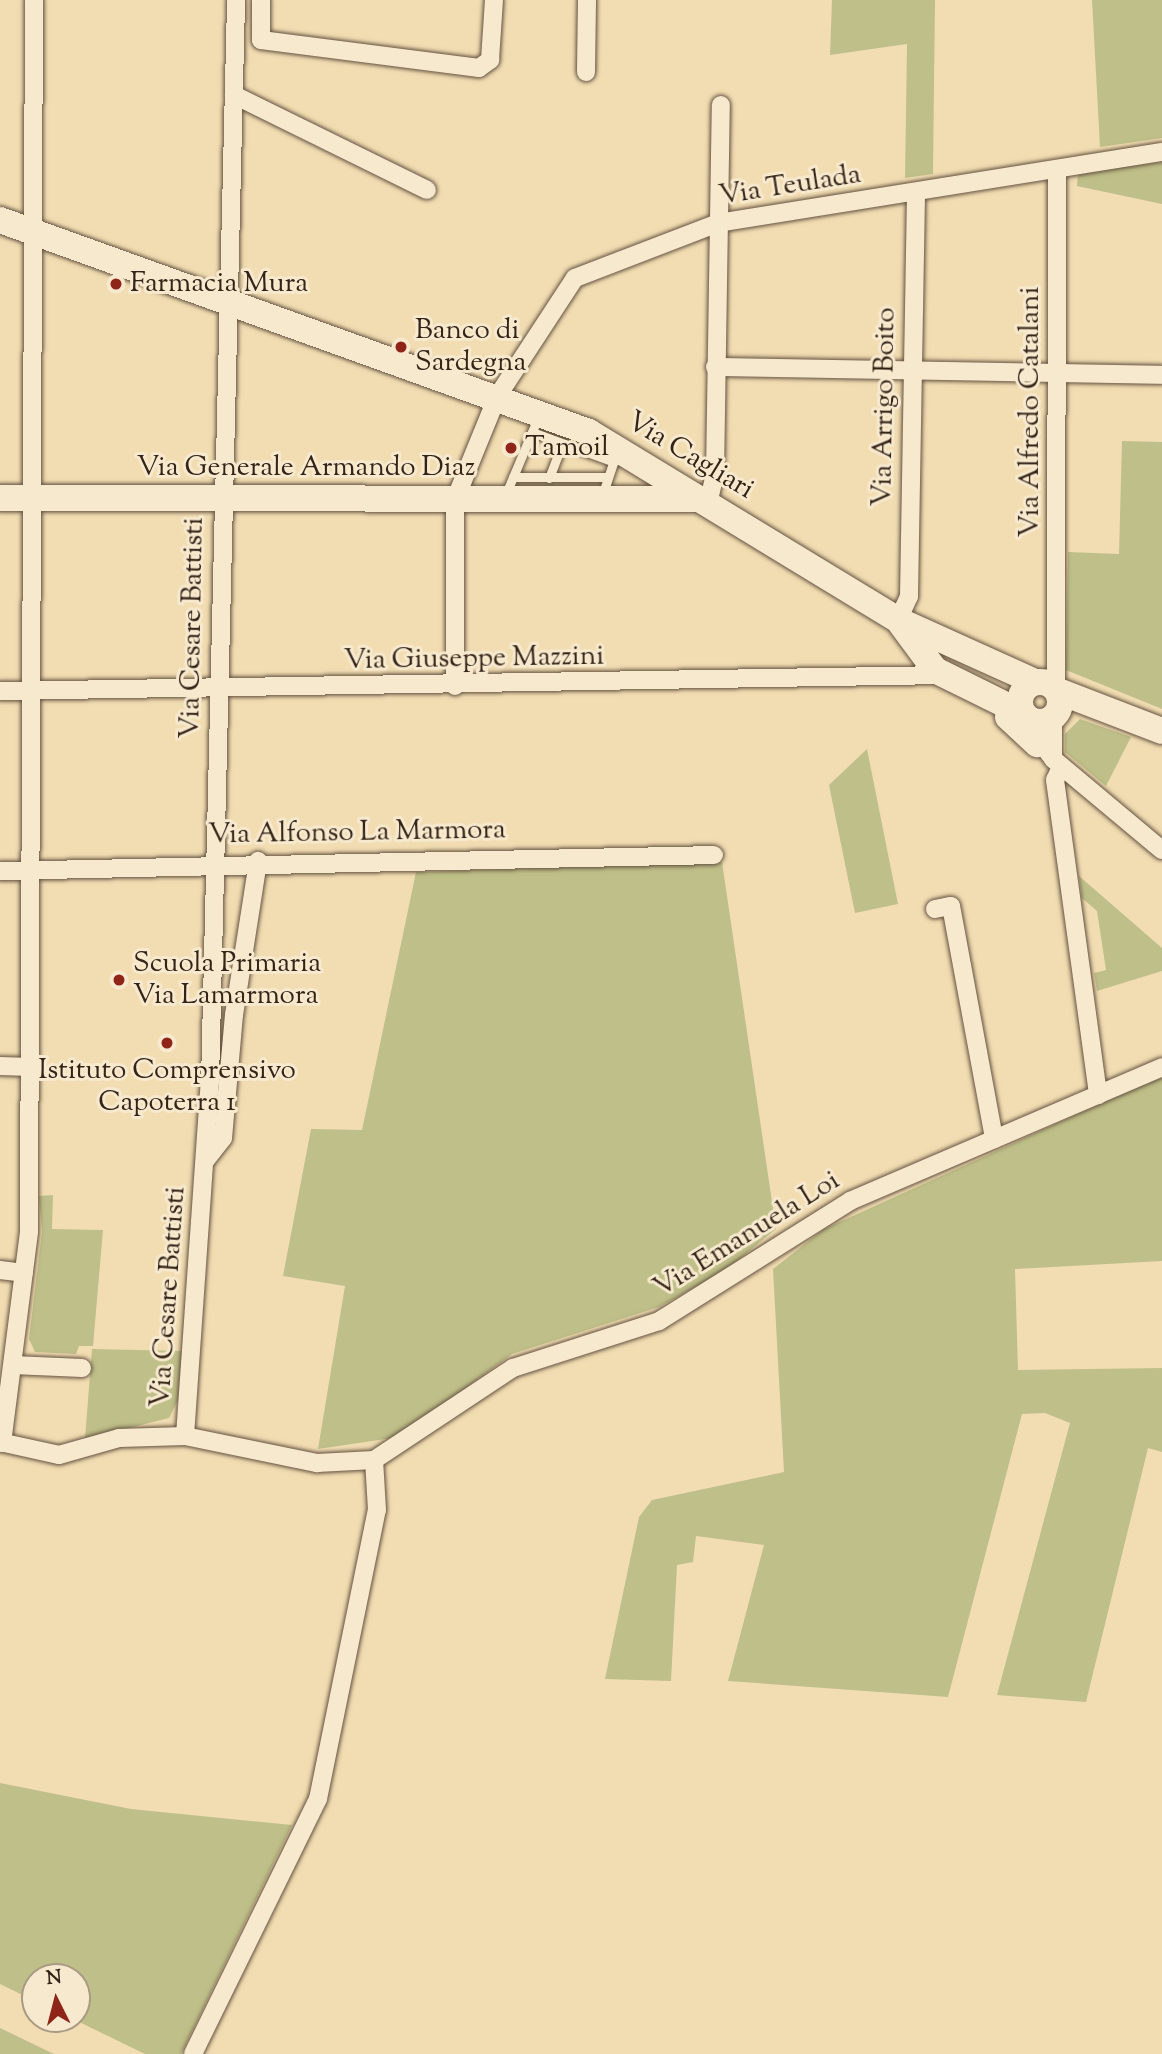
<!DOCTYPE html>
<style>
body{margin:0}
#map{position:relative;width:1162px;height:2054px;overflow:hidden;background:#f2ddb3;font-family:"Sorts Mill Goudy",serif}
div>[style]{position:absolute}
.green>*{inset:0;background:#bfbf89}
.roads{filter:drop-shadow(0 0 2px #64523f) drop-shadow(0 0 2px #64523f)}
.lane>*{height:9px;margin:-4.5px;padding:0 4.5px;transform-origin:4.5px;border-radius:4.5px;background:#f7e9ce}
.street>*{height:18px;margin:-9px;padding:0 9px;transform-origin:9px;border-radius:9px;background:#f7e9ce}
.secondary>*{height:26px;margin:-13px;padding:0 13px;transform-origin:13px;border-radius:13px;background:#f7e9ce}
.secondary>.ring{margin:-13px;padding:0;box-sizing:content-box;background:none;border:26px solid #f7e9ce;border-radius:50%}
.dots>*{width:19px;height:19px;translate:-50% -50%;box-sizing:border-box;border:4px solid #f7e9ce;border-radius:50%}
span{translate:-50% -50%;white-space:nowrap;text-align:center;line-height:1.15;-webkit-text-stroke:6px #f7e9ce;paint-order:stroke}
.street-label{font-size:28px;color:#342418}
.poi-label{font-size:28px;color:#342418}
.left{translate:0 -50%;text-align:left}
.north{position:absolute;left:21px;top:1963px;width:70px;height:70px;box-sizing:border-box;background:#f7e9ce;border:2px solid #a99a85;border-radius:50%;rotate:354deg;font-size:19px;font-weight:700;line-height:28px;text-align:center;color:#342418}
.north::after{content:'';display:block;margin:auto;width:24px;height:32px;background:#8f2418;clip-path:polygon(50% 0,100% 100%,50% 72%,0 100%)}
</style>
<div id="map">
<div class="green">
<i style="clip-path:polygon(832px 0,935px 0,933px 174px,905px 178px,907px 44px,830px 55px)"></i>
<i style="clip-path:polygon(1092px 0,1162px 0,1162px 138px,1100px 147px)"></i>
<i style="clip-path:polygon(1162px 162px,1162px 204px,1077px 186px,1078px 173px)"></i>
<i style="clip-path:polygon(1122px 441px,1162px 442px,1162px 709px,1066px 670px,1068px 552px,1119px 554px)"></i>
<i style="clip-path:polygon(1080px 719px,1131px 737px,1106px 786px,1065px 752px,1065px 734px)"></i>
<i style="clip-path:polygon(867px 749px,898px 904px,855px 913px,829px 785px)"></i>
<i style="clip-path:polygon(722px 862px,776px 1229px,726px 1270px,659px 1307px,512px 1354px,399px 1437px,318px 1449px,345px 1286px,283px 1276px,311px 1129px,362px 1130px,416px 872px)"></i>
<i style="clip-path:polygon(1079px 876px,1162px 948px,1162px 971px,1097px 991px,1094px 973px,1106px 970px,1097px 911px,1082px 898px)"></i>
<i style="clip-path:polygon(1162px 1076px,1162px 1261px,1015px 1269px,1018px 1370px,1162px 1368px,1162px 1452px,1148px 1448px,1086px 1702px,997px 1695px,1070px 1423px,1045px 1413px,1022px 1414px,948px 1697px,728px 1681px,764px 1545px,696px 1536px,693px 1562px,677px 1565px,671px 1681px,605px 1679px,639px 1517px,652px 1500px,784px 1472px,773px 1269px,824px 1229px)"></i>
<i style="clip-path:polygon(53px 1195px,52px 1229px,103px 1230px,93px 1346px,79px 1346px,76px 1354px,35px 1352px,29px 1339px,42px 1232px,39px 1196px)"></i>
<i style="clip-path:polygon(92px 1349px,185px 1351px,179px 1398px,169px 1418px,85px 1439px)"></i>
<i style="clip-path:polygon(0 1783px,131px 1809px,292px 1825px,181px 2054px,145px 2054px,73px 2019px,77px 1977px,35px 1977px,35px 2001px,0 1984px)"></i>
<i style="clip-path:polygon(0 2028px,54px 2054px,0 2054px)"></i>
</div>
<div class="roads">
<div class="lane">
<i style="left:532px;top:432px;width:87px;rotate:20.1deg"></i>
<i style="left:513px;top:477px;width:95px"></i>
<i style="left:549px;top:478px;width:36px;rotate:-69deg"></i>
<i style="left:505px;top:496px;width:88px;rotate:-67.2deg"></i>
<i style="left:602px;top:496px;width:41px;rotate:-71.6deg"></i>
</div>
<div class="street">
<i style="left:261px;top:0;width:40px;rotate:90deg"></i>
<i style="left:261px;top:40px;width:220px;rotate:7.3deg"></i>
<i style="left:479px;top:68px;width:14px;rotate:-36deg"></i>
<i style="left:490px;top:60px;width:60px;rotate:-86.2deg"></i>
<i style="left:586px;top:72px;width:72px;rotate:-89.2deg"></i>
<i style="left:234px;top:95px;width:215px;rotate:26.2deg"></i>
<i style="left:715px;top:367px;width:447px;rotate:1deg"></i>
<i style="left:708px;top:504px;width:31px;rotate:-77deg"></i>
<i style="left:715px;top:474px;width:369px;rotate:-89.1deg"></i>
<i style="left:898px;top:620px;width:26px;rotate:-65deg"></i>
<i style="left:909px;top:596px;width:403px;rotate:-89deg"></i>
<i style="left:455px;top:686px;width:186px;rotate:-90deg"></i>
<i style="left:455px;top:500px;width:111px;rotate:-67.8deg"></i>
<i style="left:497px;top:397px;width:142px;rotate:-56.8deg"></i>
<i style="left:575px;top:278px;width:153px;rotate:-21deg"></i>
<i style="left:718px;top:223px;width:450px;rotate:-9.1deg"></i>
<i style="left:1056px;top:689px;width:519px;rotate:-89.89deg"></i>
<i style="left:0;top:691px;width:948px;rotate:-0.97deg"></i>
<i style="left:1033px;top:733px;width:33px;rotate:52deg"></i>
<i style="left:1053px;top:759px;width:142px;rotate:39.9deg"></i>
<i style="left:1053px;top:759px;width:42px;rotate:-90deg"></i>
<i style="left:1061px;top:767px;width:14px;rotate:115deg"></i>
<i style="left:1055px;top:780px;width:318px;rotate:82.2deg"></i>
<i style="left:0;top:871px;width:714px;rotate:-1.28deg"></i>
<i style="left:935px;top:909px;width:16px;rotate:-11deg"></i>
<i style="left:951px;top:906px;width:237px;rotate:79.5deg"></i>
<i style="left:0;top:1066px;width:30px;rotate:2deg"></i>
<i style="left:205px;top:1161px;width:29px;rotate:-52deg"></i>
<i style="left:223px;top:1138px;width:123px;rotate:-84.9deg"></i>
<i style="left:234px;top:1015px;width:156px;rotate:-81.1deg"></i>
<i style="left:0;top:1270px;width:24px;rotate:7deg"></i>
<i style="left:13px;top:1365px;width:69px;rotate:2.5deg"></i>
<i style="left:185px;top:1436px;width:355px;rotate:-86deg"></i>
<i style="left:210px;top:1082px;width:1082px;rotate:-88.62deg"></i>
<i style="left:0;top:1442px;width:60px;rotate:12.4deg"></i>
<i style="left:59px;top:1455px;width:62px;rotate:-15.8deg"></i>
<i style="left:119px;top:1438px;width:66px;rotate:-1.7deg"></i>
<i style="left:185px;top:1436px;width:135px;rotate:11.6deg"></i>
<i style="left:317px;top:1463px;width:57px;rotate:-3deg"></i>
<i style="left:374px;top:1460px;width:167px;rotate:-33.5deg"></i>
<i style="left:513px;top:1368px;width:153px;rotate:-17.8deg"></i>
<i style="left:659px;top:1321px;width:226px;rotate:-32.1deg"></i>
<i style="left:850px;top:1201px;width:340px;rotate:-23.2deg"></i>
<i style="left:2px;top:1443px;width:214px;rotate:-82.7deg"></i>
<i style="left:29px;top:1231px;width:1231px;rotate:-89.77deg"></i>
<i style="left:193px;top:2054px;width:284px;rotate:-63.9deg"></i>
<i style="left:318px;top:1799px;width:295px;rotate:-78.5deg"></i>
<i style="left:377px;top:1510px;width:50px;rotate:-93.4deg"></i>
</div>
<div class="secondary">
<i style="left:0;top:220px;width:626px;rotate:19.8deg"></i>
<i style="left:589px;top:432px;width:362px;rotate:31.3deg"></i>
<i style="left:898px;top:620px;width:150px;rotate:24.3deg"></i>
<i style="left:0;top:498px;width:695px;rotate:0.08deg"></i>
<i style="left:901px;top:624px;width:57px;rotate:53.5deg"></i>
<i style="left:935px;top:670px;width:99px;rotate:26.3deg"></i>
<i class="ring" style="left:1020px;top:682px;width:14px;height:14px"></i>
<i style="left:1058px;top:691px;width:111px;rotate:21deg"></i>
<i style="left:1008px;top:717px;width:40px;rotate:43deg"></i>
</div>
</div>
<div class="dots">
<i style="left:116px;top:284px;background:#8f2418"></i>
<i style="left:401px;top:347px;background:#8f2418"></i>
<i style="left:511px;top:448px;background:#8f2418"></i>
<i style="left:119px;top:980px;background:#8f2418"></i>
<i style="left:167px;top:1043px;background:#8f2418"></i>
</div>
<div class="street-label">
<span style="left:790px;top:186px;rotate:-9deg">Via Teulada</span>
<span style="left:885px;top:407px;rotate:-89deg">Via Arrigo Boito</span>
<span style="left:1031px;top:412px;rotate:-90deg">Via Alfredo Catalani</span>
<span style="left:690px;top:456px;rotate:31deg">Via Cagliari</span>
<span style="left:306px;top:468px">Via Generale Armando Diaz</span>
<span style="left:193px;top:628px;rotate:-89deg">Via Cesare Battisti</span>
<span style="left:474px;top:659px;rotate:-1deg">Via Giuseppe Mazzini</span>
<span style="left:357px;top:833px;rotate:-1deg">Via Alfonso La Marmora</span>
<span style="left:747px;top:1235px;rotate:-32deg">Via Emanuela Loi</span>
<span style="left:169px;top:1297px;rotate:-86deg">Via Cesare Battisti</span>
</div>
<div class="poi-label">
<span class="left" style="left:130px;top:284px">Farmacia Mura</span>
<span class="left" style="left:415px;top:347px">Banco di<br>Sardegna</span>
<span class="left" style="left:525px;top:448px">Tamoil</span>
<span class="left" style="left:133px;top:980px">Scuola Primaria<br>Via Lamarmora</span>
<span style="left:167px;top:1087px">Istituto Comprensivo<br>Capoterra 1</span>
</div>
<div class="north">N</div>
</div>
